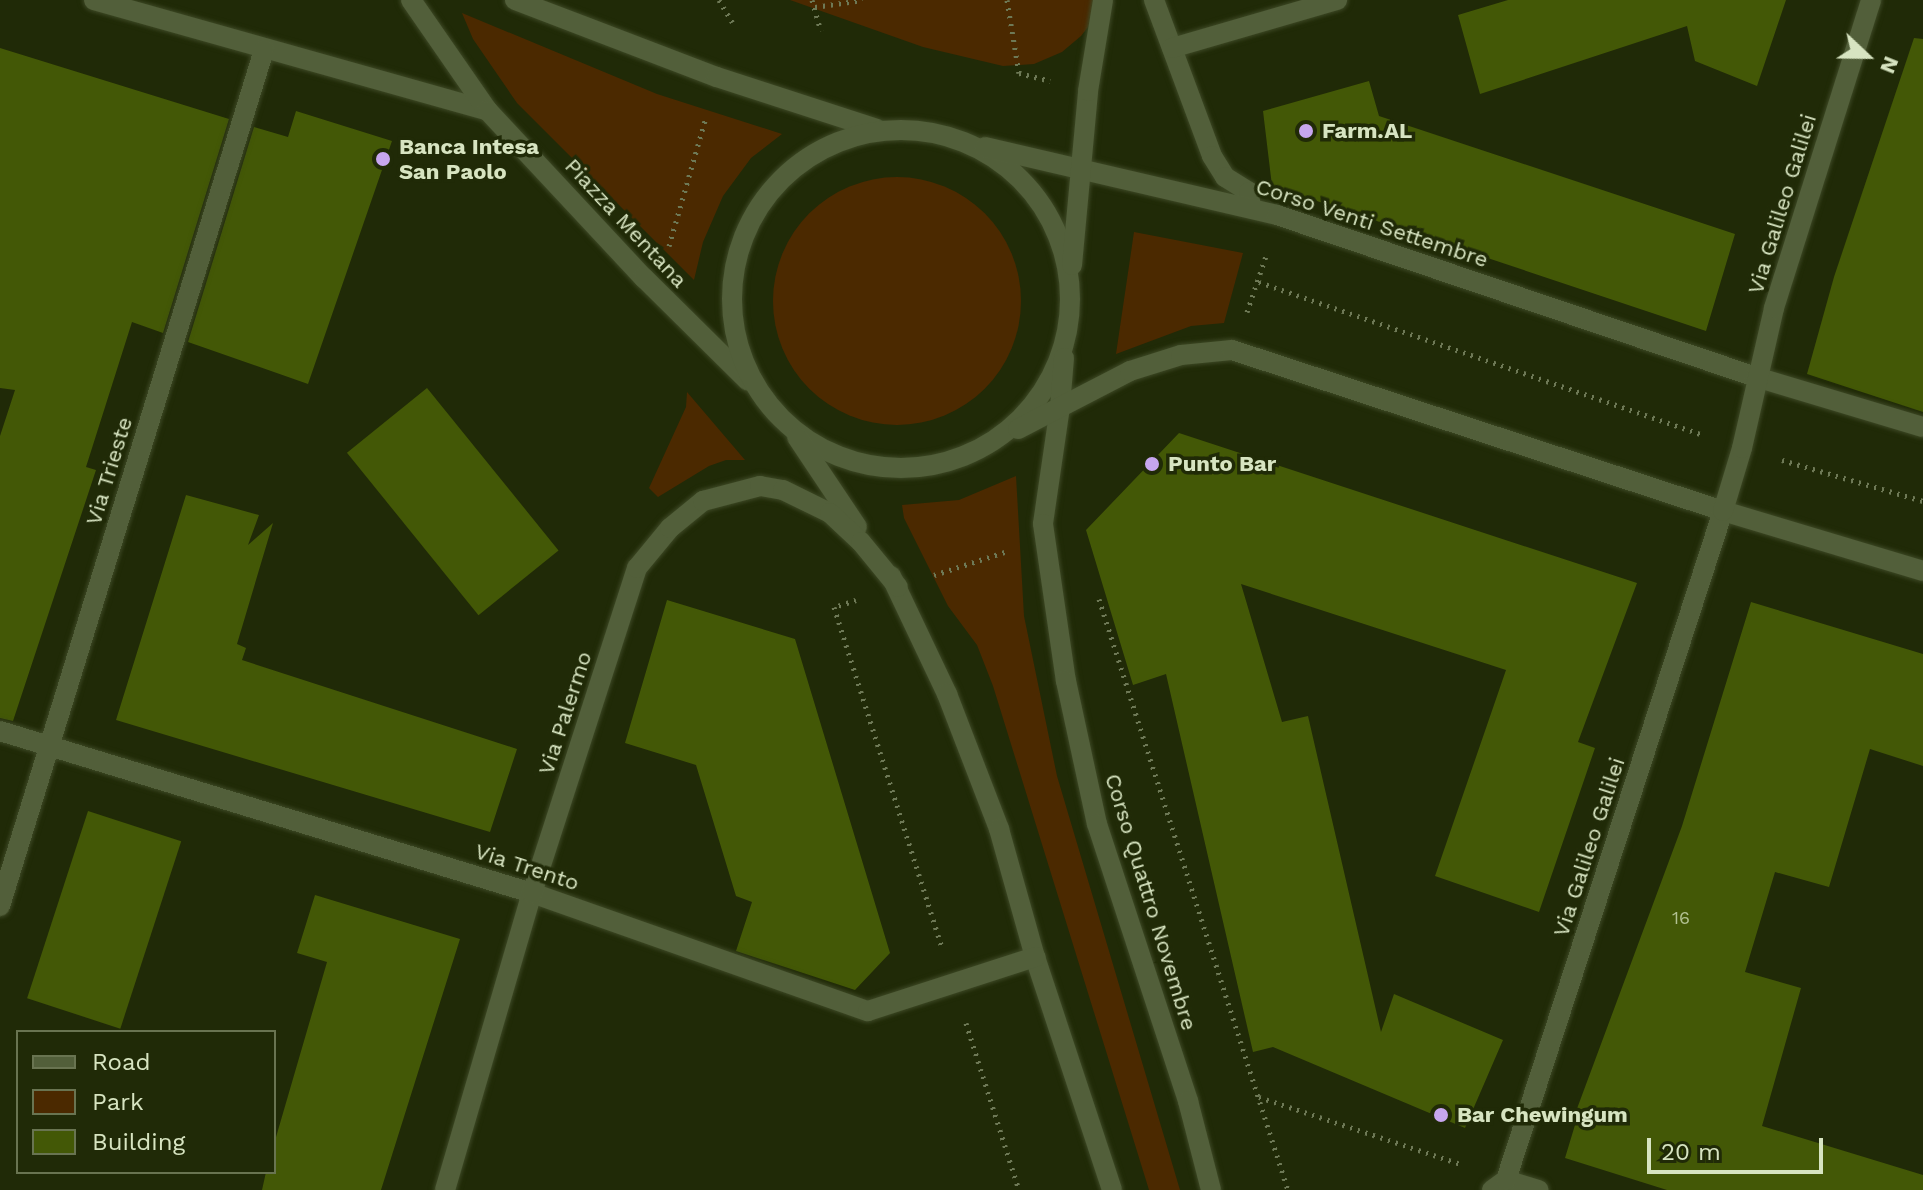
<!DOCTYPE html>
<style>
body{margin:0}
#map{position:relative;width:1923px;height:1190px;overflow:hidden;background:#202a07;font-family:"Work Sans",sans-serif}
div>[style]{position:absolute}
.green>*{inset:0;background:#4b2900}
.round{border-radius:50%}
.building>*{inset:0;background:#435806;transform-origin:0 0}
.path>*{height:5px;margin-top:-2.5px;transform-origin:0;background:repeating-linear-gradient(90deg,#6e7956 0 2px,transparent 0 8px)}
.roads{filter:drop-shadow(0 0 2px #3d4825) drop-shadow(0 0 2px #3d4825)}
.minor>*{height:20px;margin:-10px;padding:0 10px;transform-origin:10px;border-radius:10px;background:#525f3a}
.minor>.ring{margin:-10px;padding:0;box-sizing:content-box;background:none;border:20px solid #525f3a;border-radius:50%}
.dots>*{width:22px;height:22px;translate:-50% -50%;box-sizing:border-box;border:4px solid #202a07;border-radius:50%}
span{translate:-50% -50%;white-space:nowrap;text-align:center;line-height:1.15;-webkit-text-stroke:7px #202a07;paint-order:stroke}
.number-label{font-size:18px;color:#b2c192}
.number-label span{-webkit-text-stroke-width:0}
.poi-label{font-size:22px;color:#d7e4c1;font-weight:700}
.left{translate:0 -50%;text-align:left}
.street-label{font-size:22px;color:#d7e4c1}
.legend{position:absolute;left:16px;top:1030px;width:260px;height:144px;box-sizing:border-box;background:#202a07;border:2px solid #697451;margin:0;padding:10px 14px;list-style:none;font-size:24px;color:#d7e4c1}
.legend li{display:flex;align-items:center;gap:16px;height:40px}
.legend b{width:40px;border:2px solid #697451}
.north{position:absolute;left:1827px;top:16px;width:80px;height:80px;-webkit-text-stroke:6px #202a07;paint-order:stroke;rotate:112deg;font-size:22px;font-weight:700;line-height:32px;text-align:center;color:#d7e4c1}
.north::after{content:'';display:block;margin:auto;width:28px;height:36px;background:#d7e4c1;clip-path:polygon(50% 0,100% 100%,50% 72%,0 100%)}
.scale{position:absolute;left:1647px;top:1138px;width:176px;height:36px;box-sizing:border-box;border:4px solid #d7e4c1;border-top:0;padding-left:10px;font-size:24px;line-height:28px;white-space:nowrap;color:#d7e4c1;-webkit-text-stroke:6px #202a07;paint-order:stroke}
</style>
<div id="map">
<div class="green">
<i style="clip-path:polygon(790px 0,1100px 0,1095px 18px,1081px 36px,1062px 52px,1034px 64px,1003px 66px,923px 47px)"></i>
<i style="clip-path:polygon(462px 13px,657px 94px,782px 134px,751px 158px,723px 196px,703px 242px,694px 280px,517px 103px,473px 39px)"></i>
<i class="round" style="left:773px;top:177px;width:248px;height:248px"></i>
<i style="clip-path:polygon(1134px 232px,1243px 253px,1224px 323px,1191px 326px,1116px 354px)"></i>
<i style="clip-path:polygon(687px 392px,745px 460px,726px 460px,709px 466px,658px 497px,649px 488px,686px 407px)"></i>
<i style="clip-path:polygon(1016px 476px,1024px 616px,1057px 776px,1180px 1190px,1149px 1190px,993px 686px,977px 645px,948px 606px,904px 518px,902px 505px,959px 500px)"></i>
</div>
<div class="building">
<i style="clip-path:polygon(1508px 0,1786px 0,1757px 86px,1695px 61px,1687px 26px,1480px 94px,1458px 15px)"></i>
<i style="clip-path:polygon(1914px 38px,1923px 39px,1923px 412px,1807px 374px,1834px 277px)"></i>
<i style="clip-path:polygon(0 48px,229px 119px,163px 333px,132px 322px,86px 467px,96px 470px,13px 721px,0 718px,0 436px,15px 390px,0 388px)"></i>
<i style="clip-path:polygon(1369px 81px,1379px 116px,1735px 234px,1706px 331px,1272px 186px,1263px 111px)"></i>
<i style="clip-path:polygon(296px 111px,392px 141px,308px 384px,188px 342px,254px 127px,288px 137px)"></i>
<i style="left:427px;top:388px;width:209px;height:103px;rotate:51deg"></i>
<i style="clip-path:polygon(1179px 433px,1637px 583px,1578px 742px,1595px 748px,1539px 912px,1435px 876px,1506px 670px,1241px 584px,1282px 722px,1308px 716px,1381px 1032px,1394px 994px,1503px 1040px,1465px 1128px,1273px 1047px,1253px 1052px,1166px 674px,1133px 685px,1086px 530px)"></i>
<i style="clip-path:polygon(186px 495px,259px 515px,248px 545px,273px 523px,237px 644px,246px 648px,242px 660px,517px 749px,490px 832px,116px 720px)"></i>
<i style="clip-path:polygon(667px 600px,795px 639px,890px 953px,855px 990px,736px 951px,752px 902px,736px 896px,696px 765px,625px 743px)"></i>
<i style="clip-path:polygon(1751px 602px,1923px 654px,1923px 766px,1870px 749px,1829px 887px,1775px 872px,1745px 972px,1801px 988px,1762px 1126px,1923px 1175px,1923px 1190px,1667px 1190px,1565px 1158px,1578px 1115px,1575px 1114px,1682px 826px)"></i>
<i style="left:88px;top:811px;width:98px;height:197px;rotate:18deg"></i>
<i style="clip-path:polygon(315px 895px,460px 939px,381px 1190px,262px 1190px,266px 1172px,274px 1172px,274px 1144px,327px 962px,297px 953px)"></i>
</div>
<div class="path">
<i style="left:719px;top:0;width:26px;rotate:59deg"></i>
<i style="left:812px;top:0;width:32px;rotate:74deg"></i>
<i style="left:1007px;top:0;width:74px;rotate:80.7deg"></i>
<i style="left:1019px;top:73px;width:32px;rotate:14deg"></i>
<i style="left:815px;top:7px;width:48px;rotate:-8.5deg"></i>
<i style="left:669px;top:246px;width:134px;rotate:-74deg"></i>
<i style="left:1259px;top:282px;width:471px;rotate:19deg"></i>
<i style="left:1247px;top:312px;width:62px;rotate:-71.3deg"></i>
<i style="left:1782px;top:460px;width:147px;rotate:16.2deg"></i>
<i style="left:934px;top:575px;width:78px;rotate:-18deg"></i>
<i style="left:1099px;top:599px;width:620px;rotate:72.27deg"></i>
<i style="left:856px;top:600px;width:23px;rotate:162deg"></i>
<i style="left:834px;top:607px;width:355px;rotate:72.4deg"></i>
<i style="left:966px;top:1023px;width:175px;rotate:72.4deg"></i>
<i style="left:1259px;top:1097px;width:212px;rotate:18.4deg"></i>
</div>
<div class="roads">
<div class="minor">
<i style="left:94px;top:0;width:409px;rotate:15.7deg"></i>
<i style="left:411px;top:0;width:135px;rotate:55.3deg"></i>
<i style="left:488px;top:111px;width:229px;rotate:47deg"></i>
<i style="left:644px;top:278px;width:146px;rotate:44.7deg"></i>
<i style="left:515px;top:0;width:216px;rotate:20.9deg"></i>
<i style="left:717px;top:77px;width:168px;rotate:18deg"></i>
<i style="left:1154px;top:0;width:166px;rotate:69.6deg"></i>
<i style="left:1212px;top:156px;width:25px;rotate:58deg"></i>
<i style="left:1225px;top:177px;width:28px;rotate:32deg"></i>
<i style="left:1249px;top:192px;width:16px;rotate:83deg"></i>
<i style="left:1172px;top:48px;width:172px;rotate:-16.2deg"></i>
<i class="ring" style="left:732px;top:130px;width:318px;height:318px"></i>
<i style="left:985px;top:147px;width:300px;rotate:13.1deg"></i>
<i style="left:1277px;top:215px;width:506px;rotate:18.69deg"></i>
<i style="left:1756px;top:377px;width:174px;rotate:16.7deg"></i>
<i style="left:1072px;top:265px;width:175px;rotate:-84.7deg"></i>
<i style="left:1088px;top:91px;width:92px;rotate:-80.6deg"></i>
<i style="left:1064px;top:358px;width:49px;rotate:94.7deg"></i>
<i style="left:1060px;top:407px;width:118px;rotate:98.3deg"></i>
<i style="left:1043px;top:524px;width:159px;rotate:81.7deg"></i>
<i style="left:1066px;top:681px;width:146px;rotate:77.8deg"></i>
<i style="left:1097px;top:824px;width:292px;rotate:71.8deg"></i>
<i style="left:1188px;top:1101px;width:92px;rotate:75.5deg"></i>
<i style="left:1018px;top:429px;width:126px;rotate:-27.4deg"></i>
<i style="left:1130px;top:371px;width:53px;rotate:-17.4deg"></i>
<i style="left:1181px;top:355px;width:51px;rotate:-5.6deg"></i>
<i style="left:1232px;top:350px;width:517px;rotate:18.15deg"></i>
<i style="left:1723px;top:511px;width:209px;rotate:16.7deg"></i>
<i style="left:797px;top:437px;width:108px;rotate:56.3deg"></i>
<i style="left:891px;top:576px;width:131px;rotate:64.6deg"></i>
<i style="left:947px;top:694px;width:145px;rotate:68.9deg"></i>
<i style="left:999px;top:829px;width:133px;rotate:74.3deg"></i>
<i style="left:1035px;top:957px;width:245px;rotate:71.7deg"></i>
<i style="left:0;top:731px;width:556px;rotate:16.94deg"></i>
<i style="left:532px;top:893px;width:356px;rotate:19.4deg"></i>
<i style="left:868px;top:1011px;width:176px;rotate:-17.9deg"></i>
<i style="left:0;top:906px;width:896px;rotate:-72.86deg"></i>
<i style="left:1506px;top:1180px;width:34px;rotate:17deg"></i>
<i style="left:445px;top:1190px;width:309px;rotate:-73.7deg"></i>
<i style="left:532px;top:893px;width:342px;rotate:-72.1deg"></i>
<i style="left:637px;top:568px;width:52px;rotate:-50.5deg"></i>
<i style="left:670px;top:528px;width:43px;rotate:-39.3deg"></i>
<i style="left:703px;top:501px;width:59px;rotate:-14.7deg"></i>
<i style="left:760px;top:486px;width:23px;rotate:10deg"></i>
<i style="left:783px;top:490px;width:52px;rotate:26.1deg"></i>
<i style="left:830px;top:513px;width:42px;rotate:43.1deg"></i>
<i style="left:861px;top:542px;width:58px;rotate:50.6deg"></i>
<i style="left:1492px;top:1190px;width:17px;rotate:-36deg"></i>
<i style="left:1506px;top:1180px;width:703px;rotate:-72.03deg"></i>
<i style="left:1723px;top:511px;width:66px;rotate:-73.2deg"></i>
<i style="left:1742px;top:448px;width:144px;rotate:-77.1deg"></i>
<i style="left:1774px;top:308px;width:323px;rotate:-72.5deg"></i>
</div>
</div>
<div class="dots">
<i style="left:1306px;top:131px;background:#c7a6ef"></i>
<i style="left:383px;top:159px;background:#c7a6ef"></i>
<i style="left:1152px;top:464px;background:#c7a6ef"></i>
<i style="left:1441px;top:1115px;background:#c7a6ef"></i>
</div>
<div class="number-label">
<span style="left:1681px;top:918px">16</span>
</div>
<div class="poi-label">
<span class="left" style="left:1322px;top:131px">Farm.AL</span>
<span class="left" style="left:399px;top:159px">Banca Intesa<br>San Paolo</span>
<span class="left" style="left:1168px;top:464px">Punto Bar</span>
<span class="left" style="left:1457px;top:1115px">Bar Chewingum</span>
</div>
<div class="street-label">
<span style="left:1782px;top:204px;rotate:-73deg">Via Galileo Galilei</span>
<span style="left:626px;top:223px;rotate:47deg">Piazza Mentana</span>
<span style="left:1372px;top:223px;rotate:18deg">Corso Venti Settembre</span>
<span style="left:109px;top:471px;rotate:-73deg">Via Trieste</span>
<span style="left:565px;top:713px;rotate:-72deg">Via Palermo</span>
<span style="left:1589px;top:847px;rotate:-72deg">Via Galileo Galilei</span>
<span style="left:527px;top:867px;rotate:18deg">Via Trento</span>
<span style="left:1151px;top:902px;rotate:73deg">Corso Quattro Novembre</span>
</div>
<ul class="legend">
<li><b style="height:10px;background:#525f3a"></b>Road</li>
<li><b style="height:22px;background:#4b2900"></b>Park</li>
<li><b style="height:22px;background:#435806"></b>Building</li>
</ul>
<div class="north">N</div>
<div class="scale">20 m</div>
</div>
